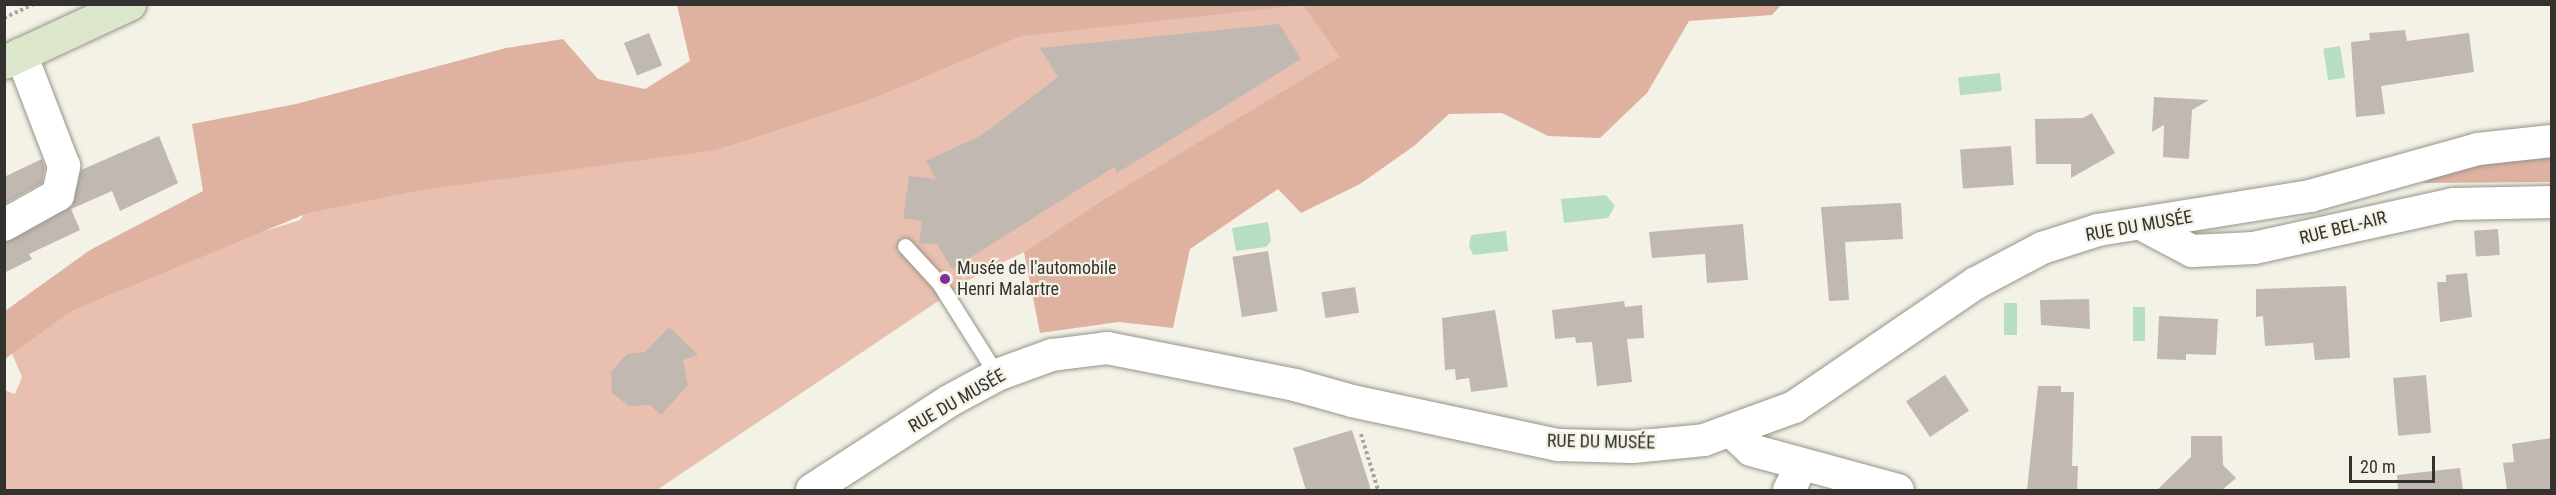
<!DOCTYPE html>
<meta charset="utf-8">
<style>
body{margin:0}
#map{position:relative;width:2556px;height:495px;overflow:hidden;background:#f4f2e7;font-family:"Roboto Condensed",sans-serif}
div>[style]{position:absolute}
.green>*{inset:0;background:#e9bfb0}
.forest>*{inset:0;background:#dfb1a1}
.water>*{inset:0;background:#b6dec0;transform-origin:0 0}
.building>*{inset:0;background:#c0b8b1;transform-origin:0 0}
.path>*{height:4px;margin-top:-2px;transform-origin:0;background:repeating-linear-gradient(90deg,#a7a69d 0 3px,transparent 0 6px)}
.roads{filter:drop-shadow(0 0 2px #96948a) drop-shadow(0 0 2px #96948a)}
.lane>*{height:15px;margin:-7.5px;padding:0 7.5px;transform-origin:7.5px;border-radius:7.5px;background:#fff}
.street>*{height:32px;margin:-16px;padding:0 16px;transform-origin:16px;border-radius:16px;background:#fff}
.secondary>*{height:33px;margin:-16.5px;padding:0 16.5px;transform-origin:16.5px;border-radius:16.5px;background:#dce6ca}
.dots>*{width:16px;height:16px;translate:-50% -50%;box-sizing:border-box;border:3px solid #f4f2e7;border-radius:50%}
span{translate:-50% -50%;white-space:nowrap;text-align:center;line-height:1.15;-webkit-text-stroke:4.5px #f4f2e7;paint-order:stroke}
.street-label{font-size:18px;color:#33322e}
.poi-label{font-size:18px;color:#33322e}
.left{translate:0 -50%;text-align:left}
.frame{position:absolute;inset:0;border:6px solid #33322e;pointer-events:none}
.scale{position:absolute;left:2349px;top:456px;width:86px;height:27px;box-sizing:border-box;border:3px solid #33322e;border-top:0;padding-left:8px;font-size:18px;line-height:21px;white-space:nowrap;color:#33322e;-webkit-text-stroke:4px #f4f2e7;paint-order:stroke}
</style>
<div id="map">
<div class="green">
<i style="clip-path:polygon(856px 5px,1447px 5px,1270px 100px,1101px 201px,1024px 252px,977px 275px,657px 490px,5px 490px,4px 390px,15px 394px,22px 377px,5px 337px,9px 311px,300px 220px,326px 179px,561px 152px)"></i>
</div>
<div class="forest">
<i style="clip-path:polygon(677px 5px,1301px 5px,1021px 36px,869px 100px,716px 150px,421px 190px,308px 213px,71px 311px,5px 359px,5px 311px,90px 250px,203px 191px,192px 124px,296px 104px,506px 48px,563px 39px,598px 79px,645px 89px,690px 61px)"></i>
<i style="clip-path:polygon(1303px 5px,1781px 5px,1772px 15px,1689px 21px,1647px 93px,1600px 138px,1548px 136px,1502px 113px,1449px 114px,1414px 146px,1360px 184px,1301px 213px,1278px 189px,1190px 249px,1173px 328px,1119px 322px,1040px 333px,1024px 252px,1101px 201px,1340px 57px)"></i>
<i style="clip-path:polygon(2551px 153px,2551px 182px,2422px 183px,2450px 170px)"></i>
</div>
<div class="water">
<i style="left:2340px;top:46px;width:32px;height:17px;rotate:81deg"></i>
<i style="left:2000px;top:73px;width:18px;height:42px;rotate:84deg"></i>
<i style="clip-path:polygon(1606px 195px,1615px 206px,1608px 218px,1564px 223px,1561px 199px)"></i>
<i style="clip-path:polygon(1268px 222px,1271px 241px,1266px 247px,1236px 251px,1232px 228px)"></i>
<i style="clip-path:polygon(1506px 231px,1508px 251px,1473px 255px,1469px 246px,1471px 235px)"></i>
<i style="left:2004px;top:303px;width:13px;height:32px"></i>
<i style="left:2133px;top:307px;width:12px;height:34px"></i>
</div>
<div class="building">
<i style="clip-path:polygon(1279px 24px,1301px 59px,1117px 173px,1114px 167px,952px 269px,937px 244px,919px 243px,922px 221px,903px 218px,909px 176px,936px 179px,926px 161px,982px 135px,1058px 77px,1040px 48px)"></i>
<i style="clip-path:polygon(2405px 30px,2407px 41px,2469px 33px,2474px 72px,2381px 86px,2385px 114px,2356px 117px,2351px 42px,2370px 40px,2369px 33px)"></i>
<i style="left:649px;top:33px;width:35px;height:27px;rotate:68deg"></i>
<i style="clip-path:polygon(2154px 97px,2209px 100px,2192px 110px,2189px 159px,2163px 157px,2164px 125px,2152px 132px)"></i>
<i style="clip-path:polygon(2092px 113px,2115px 153px,2071px 178px,2071px 164px,2036px 164px,2035px 119px,2083px 118px)"></i>
<i style="clip-path:polygon(159px 136px,178px 183px,120px 211px,112px 191px,71px 209px,80px 230px,29px 254px,32px 259px,4px 273px,4px 243px,72px 206px,81px 170px)"></i>
<i style="left:2011px;top:146px;width:39px;height:51px;rotate:86deg"></i>
<i style="clip-path:polygon(42px 159px,45px 168px,42px 183px,4px 204px,4px 177px)"></i>
<i style="clip-path:polygon(1901px 203px,1903px 239px,1845px 242px,1849px 300px,1829px 301px,1821px 207px)"></i>
<i style="clip-path:polygon(1743px 224px,1748px 280px,1707px 283px,1705px 254px,1652px 258px,1649px 232px)"></i>
<i style="left:2498px;top:229px;width:26px;height:24px;rotate:86deg"></i>
<i style="left:1268px;top:251px;width:61px;height:36px;rotate:81deg"></i>
<i style="clip-path:polygon(2467px 273px,2472px 317px,2440px 322px,2437px 282px,2446px 282px,2446px 275px)"></i>
<i style="clip-path:polygon(2346px 286px,2350px 358px,2315px 360px,2313px 343px,2265px 346px,2263px 316px,2256px 317px,2256px 289px)"></i>
<i style="left:1355px;top:287px;width:26px;height:34px;rotate:81deg"></i>
<i style="clip-path:polygon(2089px 299px,2090px 329px,2041px 325px,2040px 300px)"></i>
<i style="clip-path:polygon(1624px 301px,1625px 307px,1642px 305px,1644px 338px,1627px 339px,1632px 382px,1597px 386px,1592px 342px,1576px 343px,1575px 337px,1555px 339px,1552px 310px)"></i>
<i style="clip-path:polygon(1495px 310px,1508px 387px,1471px 392px,1469px 378px,1456px 380px,1455px 369px,1445px 370px,1442px 318px)"></i>
<i style="clip-path:polygon(2159px 316px,2218px 319px,2216px 355px,2186px 354px,2186px 360px,2157px 359px)"></i>
<i style="clip-path:polygon(669px 327px,698px 355px,683px 360px,688px 385px,661px 415px,650px 405px,629px 406px,612px 393px,611px 372px,627px 354px,645px 352px)"></i>
<i style="left:1945px;top:375px;width:43px;height:47px;rotate:56deg"></i>
<i style="left:2426px;top:375px;width:58px;height:33px;rotate:85deg"></i>
<i style="clip-path:polygon(2038px 386px,2061px 386px,2061px 392px,2074px 392px,2072px 466px,2078px 466px,2077px 490px,2027px 490px)"></i>
<i style="clip-path:polygon(1352px 430px,1371px 490px,1306px 490px,1293px 448px)"></i>
<i style="clip-path:polygon(2191px 436px,2222px 436px,2223px 465px,2236px 478px,2222px 490px,2157px 490px,2191px 457px)"></i>
<i style="clip-path:polygon(2552px 438px,2552px 490px,2507px 490px,2503px 463px,2514px 462px,2512px 444px)"></i>
<i style="clip-path:polygon(2460px 468px,2463px 490px,2398px 490px,2397px 475px)"></i>
</div>
<div class="path">
<i style="left:4px;top:18px;width:33px;rotate:-25deg"></i>
<i style="left:1361px;top:434px;width:59px;rotate:73.1deg"></i>
</div>
<div class="roads">
<div class="lane">
<i style="left:905px;top:246px;width:50px;rotate:47.4deg"></i>
<i style="left:939px;top:283px;width:109px;rotate:57.8deg"></i>
</div>
<div class="street">
<i style="left:2141px;top:224px;width:58px;rotate:27.9deg"></i>
<i style="left:2192px;top:251px;width:62px;rotate:-2.8deg"></i>
<i style="left:2254px;top:248px;width:205px;rotate:-12.4deg"></i>
<i style="left:2454px;top:204px;width:98px;rotate:-1.2deg"></i>
<i style="left:4px;top:225px;width:62px;rotate:-29.1deg"></i>
<i style="left:58px;top:195px;width:30px;rotate:-78deg"></i>
<i style="left:64px;top:166px;width:120px;rotate:-111deg"></i>
<i style="left:1732px;top:432px;width:26px;rotate:43deg"></i>
<i style="left:1751px;top:450px;width:152px;rotate:15.2deg"></i>
<i style="left:812px;top:490px;width:163px;rotate:-33deg"></i>
<i style="left:949px;top:401px;width:55px;rotate:-28.4deg"></i>
<i style="left:997px;top:375px;width:59px;rotate:-20deg"></i>
<i style="left:1052px;top:355px;width:55px;rotate:-7.3deg"></i>
<i style="left:1107px;top:348px;width:192px;rotate:11.1deg"></i>
<i style="left:1295px;top:385px;width:59px;rotate:15.7deg"></i>
<i style="left:1352px;top:401px;width:211px;rotate:12.1deg"></i>
<i style="left:1558px;top:445px;width:75px;rotate:1.5deg"></i>
<i style="left:1633px;top:447px;width:71px;rotate:-5.6deg"></i>
<i style="left:1704px;top:440px;width:96px;rotate:-20.1deg"></i>
<i style="left:1794px;top:407px;width:220px;rotate:-34.3deg"></i>
<i style="left:1976px;top:283px;width:75px;rotate:-27.9deg"></i>
<i style="left:2042px;top:248px;width:59px;rotate:-17.8deg"></i>
<i style="left:2098px;top:230px;width:215px;rotate:-9.1deg"></i>
<i style="left:2310px;top:196px;width:174px;rotate:-15.6deg"></i>
<i style="left:2478px;top:149px;width:74px;rotate:-6.2deg"></i>
<i style="left:1789px;top:490px;width:27px;rotate:-63deg"></i>
</div>
<div class="secondary">
<i style="left:4px;top:62px;width:138px;rotate:-24.9deg"></i>
</div>
</div>
<div class="dots">
<i style="left:945px;top:279px;background:#802c9b"></i>
</div>
<div class="street-label">
<span style="left:2139px;top:226px;rotate:-10deg">RUE DU MUSÉE</span>
<span style="left:2343px;top:228px;rotate:-14deg">RUE BEL-AIR</span>
<span style="left:957px;top:401px;rotate:-30deg">RUE DU MUSÉE</span>
<span style="left:1601px;top:442px;rotate:1deg">RUE DU MUSÉE</span>
</div>
<div class="poi-label">
<span class="left" style="left:957px;top:279px">Musée de l'automobile<br>Henri Malartre</span>
</div>
<div class="frame"></div>
<div class="scale">20 m</div>
</div>
